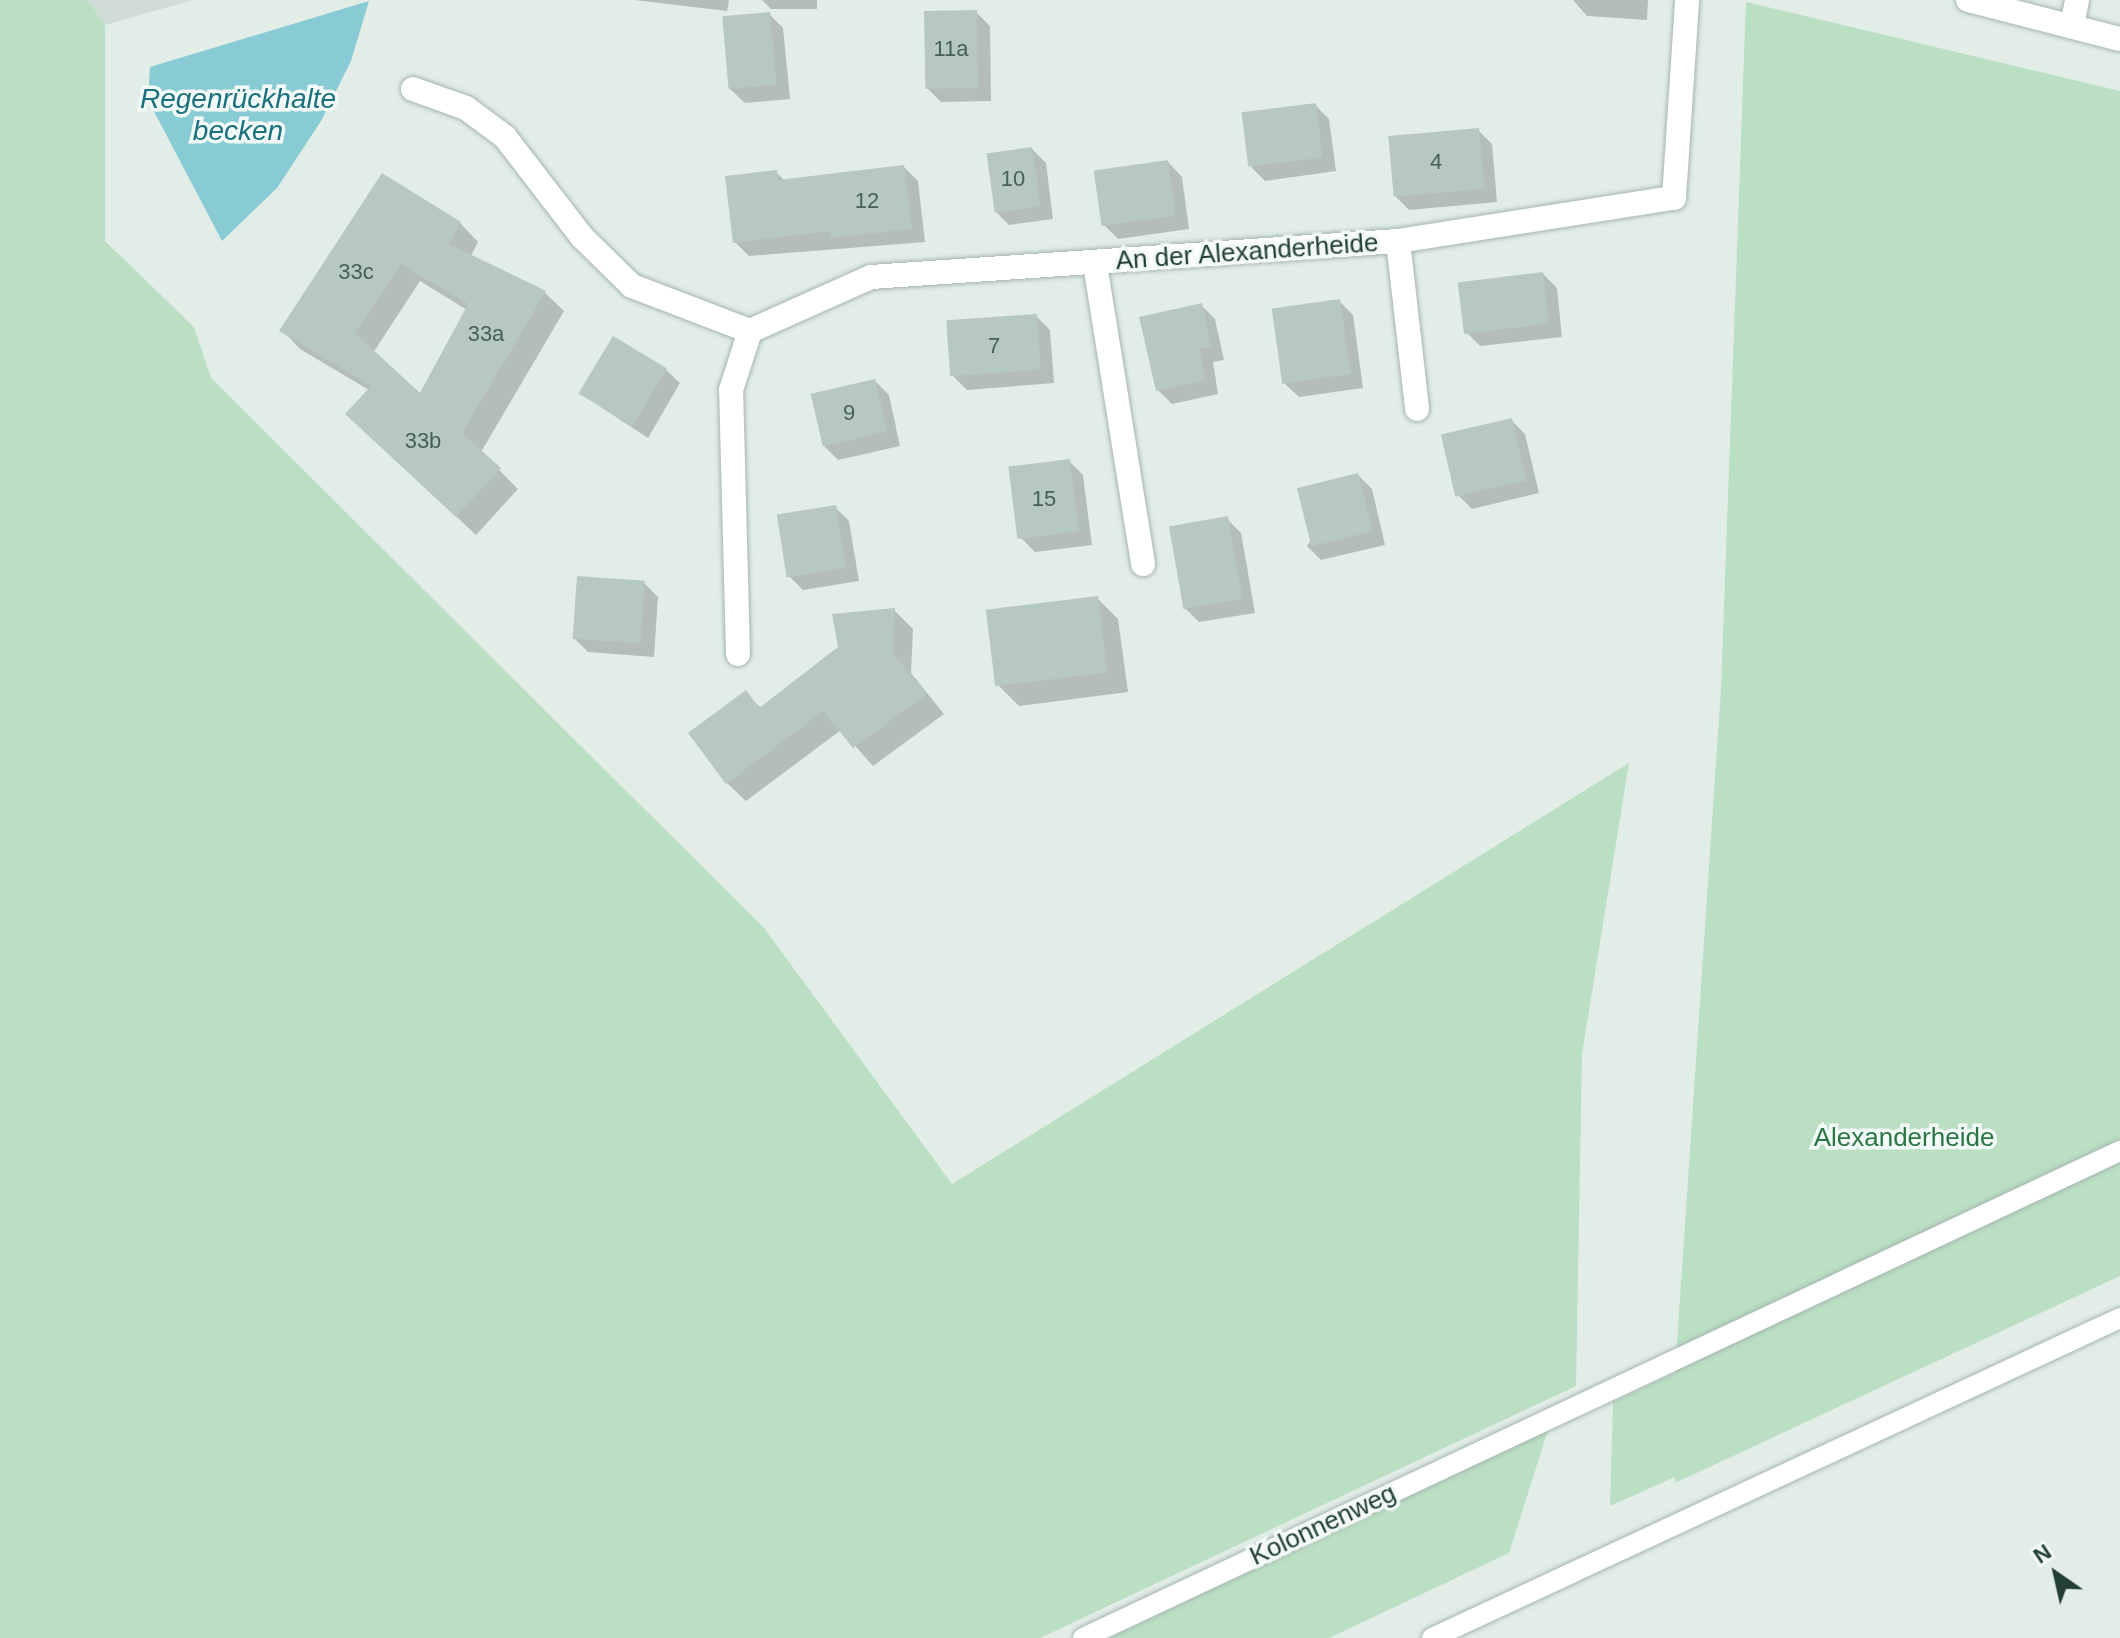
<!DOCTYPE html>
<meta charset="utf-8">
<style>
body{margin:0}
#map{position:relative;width:2120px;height:1638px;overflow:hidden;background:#e2ede8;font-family:Arial,sans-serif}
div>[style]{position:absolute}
.built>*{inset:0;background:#d0ddd6}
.green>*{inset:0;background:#badfc2}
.water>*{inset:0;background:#88cbd4}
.shadow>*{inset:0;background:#0003}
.building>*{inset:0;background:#b7c8c0;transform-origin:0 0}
.roads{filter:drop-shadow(0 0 2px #a4b5af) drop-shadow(0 0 2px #a4b5af)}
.lane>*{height:20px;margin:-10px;padding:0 10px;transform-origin:10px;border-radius:10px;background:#fff}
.street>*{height:24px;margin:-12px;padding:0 12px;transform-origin:12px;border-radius:12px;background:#fff}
span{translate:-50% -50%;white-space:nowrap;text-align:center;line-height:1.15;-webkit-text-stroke:7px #f3f9f6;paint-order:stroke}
.number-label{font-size:22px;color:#466158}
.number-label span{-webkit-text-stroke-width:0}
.street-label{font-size:26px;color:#213f36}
.park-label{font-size:26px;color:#297744}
.water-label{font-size:28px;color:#18717d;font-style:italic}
.north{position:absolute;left:2016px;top:1534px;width:80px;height:80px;-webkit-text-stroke:6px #f3f9f6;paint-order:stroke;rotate:326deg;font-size:22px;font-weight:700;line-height:32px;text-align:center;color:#213f36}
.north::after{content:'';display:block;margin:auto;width:28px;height:36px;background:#213f36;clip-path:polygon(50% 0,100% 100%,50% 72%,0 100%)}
</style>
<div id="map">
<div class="built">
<i style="clip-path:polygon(88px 0,193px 0,105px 25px)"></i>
</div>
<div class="green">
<i style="clip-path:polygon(0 0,88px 0,105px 25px,105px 241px,194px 327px,211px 378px,764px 928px,952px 1184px,1629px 763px,1582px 1054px,1576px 1386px,1040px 1638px,0 1638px)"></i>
<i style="clip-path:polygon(1746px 2px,2120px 91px,2120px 1276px,1675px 1483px,1675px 1477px,1610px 1506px,1613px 1402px,1675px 1373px,1721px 689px)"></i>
<i style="clip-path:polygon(1548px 1430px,1509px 1553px,1329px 1638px,1110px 1638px)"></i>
</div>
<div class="water">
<i style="clip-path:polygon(369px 1px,351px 61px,321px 121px,277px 188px,222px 241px,148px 100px,150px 67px)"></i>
</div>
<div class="shadow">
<i style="clip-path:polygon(634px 0,729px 0,727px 11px)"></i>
<i style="clip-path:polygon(762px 0,817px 0,817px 9px,771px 9px)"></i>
<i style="clip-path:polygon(1573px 0,1648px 0,1647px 20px,1587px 16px)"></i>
<i style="clip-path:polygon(976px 12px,990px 26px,991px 101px,941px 102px,927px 88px)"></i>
<i style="clip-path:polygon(769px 14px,783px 28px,790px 99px,745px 103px,730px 89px)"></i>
<i style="clip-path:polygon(1315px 105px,1329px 119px,1336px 171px,1265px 181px,1251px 167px)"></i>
<i style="clip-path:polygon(1478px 130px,1492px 144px,1497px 202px,1409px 210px,1395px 196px)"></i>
<i style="clip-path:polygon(1032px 149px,1046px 163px,1053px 219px,1009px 225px,995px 211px)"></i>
<i style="clip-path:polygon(1168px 162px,1182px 177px,1189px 229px,1118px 239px,1104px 225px)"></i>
<i style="clip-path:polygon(904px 167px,918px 181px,925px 242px,749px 256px,735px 242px,776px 172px,785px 181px)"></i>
<i style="clip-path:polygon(evenodd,460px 223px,478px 242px,471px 256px,545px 293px,564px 311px,481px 452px,518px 489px,476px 535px,366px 432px,369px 390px,300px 349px,282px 330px,460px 223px,420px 281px,467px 310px,420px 396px,373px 353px,420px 281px)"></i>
<i style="clip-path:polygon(1543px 274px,1557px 288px,1562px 337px,1480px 346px,1466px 332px)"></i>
<i style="clip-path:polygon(1339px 301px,1353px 315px,1363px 388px,1299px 397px,1284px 383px)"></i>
<i style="clip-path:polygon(1201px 305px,1215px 319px,1224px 360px,1213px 362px,1218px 394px,1172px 404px,1158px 390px)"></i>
<i style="clip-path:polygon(1036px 316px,1050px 330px,1054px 383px,967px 390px,953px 376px)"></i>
<i style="clip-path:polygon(666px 370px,680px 383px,648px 438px,581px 394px)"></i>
<i style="clip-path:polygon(875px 381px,889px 395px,900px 446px,838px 460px,824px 446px)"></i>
<i style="clip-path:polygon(1511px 420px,1525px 434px,1539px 493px,1472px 509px,1458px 495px)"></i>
<i style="clip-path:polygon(1069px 461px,1083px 475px,1092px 545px,1035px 552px,1021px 538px)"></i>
<i style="clip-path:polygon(1358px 475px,1372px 489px,1385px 545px,1321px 560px,1307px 546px)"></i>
<i style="clip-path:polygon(835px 507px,849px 521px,859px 581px,803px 590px,789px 576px)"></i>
<i style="clip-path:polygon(1227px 519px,1241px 533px,1255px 613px,1199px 622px,1185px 608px)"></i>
<i style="clip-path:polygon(644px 583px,658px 597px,654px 657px,588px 652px,574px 638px)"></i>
<i style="clip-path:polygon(1097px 598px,1118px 619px,1128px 692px,1019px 706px,998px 685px)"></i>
<i style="clip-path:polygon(894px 610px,913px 629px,911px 673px,944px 714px,873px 766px,841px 730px,746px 801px,727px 783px,746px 693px,761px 708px)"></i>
</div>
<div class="building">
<i style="left:977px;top:10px;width:78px;height:53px;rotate:89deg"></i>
<i style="left:770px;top:12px;width:73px;height:48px;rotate:85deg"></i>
<i style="left:1316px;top:103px;width:55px;height:75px;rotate:83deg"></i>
<i style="left:1479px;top:128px;width:61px;height:91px;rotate:85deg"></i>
<i style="left:1032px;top:147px;width:60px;height:46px;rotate:82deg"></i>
<i style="left:1168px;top:160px;width:56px;height:75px;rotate:82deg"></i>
<i style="clip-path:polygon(904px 165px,912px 229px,830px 238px,830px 231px,733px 243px,725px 176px,777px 170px,778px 180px)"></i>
<i style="clip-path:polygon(evenodd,382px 173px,461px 222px,449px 244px,546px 291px,462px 433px,501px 468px,456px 517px,345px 414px,371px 386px,279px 331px,382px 173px,401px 264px,468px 304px,420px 393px,355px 333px,401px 264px)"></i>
<i style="left:1543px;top:272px;width:52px;height:86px;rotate:83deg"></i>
<i style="left:1340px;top:299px;width:76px;height:69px;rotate:82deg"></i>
<i style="clip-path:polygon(1202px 303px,1211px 347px,1200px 349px,1205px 380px,1156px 391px,1139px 317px)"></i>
<i style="left:1037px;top:314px;width:56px;height:91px;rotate:86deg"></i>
<i style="left:613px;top:336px;width:63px;height:67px;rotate:31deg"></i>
<i style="left:875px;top:379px;width:54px;height:66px;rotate:77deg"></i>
<i style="left:1512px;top:418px;width:64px;height:73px;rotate:77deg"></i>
<i style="left:1070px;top:459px;width:73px;height:62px;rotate:83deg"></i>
<i style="left:1358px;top:473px;width:60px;height:63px;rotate:76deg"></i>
<i style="left:836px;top:505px;width:64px;height:60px;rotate:81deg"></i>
<i style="left:1228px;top:516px;width:84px;height:60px;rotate:80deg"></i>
<i style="left:577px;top:576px;width:68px;height:63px;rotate:4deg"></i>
<i style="left:1098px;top:596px;width:77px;height:113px;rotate:83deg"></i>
<i style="clip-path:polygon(895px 608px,893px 653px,927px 694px,853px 748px,823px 711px,726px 784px,688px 733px,746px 690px,759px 708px,838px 647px,832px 614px)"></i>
</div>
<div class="roads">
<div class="lane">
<i style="left:1083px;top:1638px;width:1146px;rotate:-25.16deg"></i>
<i style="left:1432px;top:1638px;width:759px;rotate:-24.94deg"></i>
</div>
<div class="street">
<i style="left:1968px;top:0;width:157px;rotate:14.4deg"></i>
<i style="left:2072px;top:26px;width:26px;rotate:-79deg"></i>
<i style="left:413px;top:89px;width:56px;rotate:19.7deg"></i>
<i style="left:466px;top:108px;width:49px;rotate:36.6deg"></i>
<i style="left:505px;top:137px;width:126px;rotate:52.4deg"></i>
<i style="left:582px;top:237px;width:70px;rotate:44.4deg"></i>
<i style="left:632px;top:286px;width:126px;rotate:20.9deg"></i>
<i style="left:750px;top:331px;width:133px;rotate:-24.1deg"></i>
<i style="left:871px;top:277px;width:528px;rotate:-3.91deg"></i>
<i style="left:1398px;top:241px;width:279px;rotate:-8.9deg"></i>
<i style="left:1674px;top:198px;width:198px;rotate:-86.2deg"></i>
<i style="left:1398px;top:241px;width:169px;rotate:83.5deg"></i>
<i style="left:1095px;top:264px;width:304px;rotate:80.9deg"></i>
<i style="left:738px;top:654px;width:264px;rotate:-91.5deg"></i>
<i style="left:731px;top:390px;width:62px;rotate:-72.1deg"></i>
</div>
</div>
<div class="number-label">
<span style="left:951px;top:49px">11a</span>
<span style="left:1436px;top:162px">4</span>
<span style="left:1013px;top:179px">10</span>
<span style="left:867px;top:201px">12</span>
<span style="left:356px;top:272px">33c</span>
<span style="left:486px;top:334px">33a</span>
<span style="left:994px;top:346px">7</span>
<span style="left:849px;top:413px">9</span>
<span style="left:423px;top:441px">33b</span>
<span style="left:1044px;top:499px">15</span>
</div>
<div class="street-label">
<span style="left:1247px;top:252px;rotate:-4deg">An der Alexanderheide</span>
<span style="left:1323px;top:1525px;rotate:-25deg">Kolonnenweg</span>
</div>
<div class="park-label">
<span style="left:1904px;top:1138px">Alexanderheide</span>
</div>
<div class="water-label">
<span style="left:238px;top:115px">Regenrückhalte<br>becken</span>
</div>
<div class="north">N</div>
</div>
